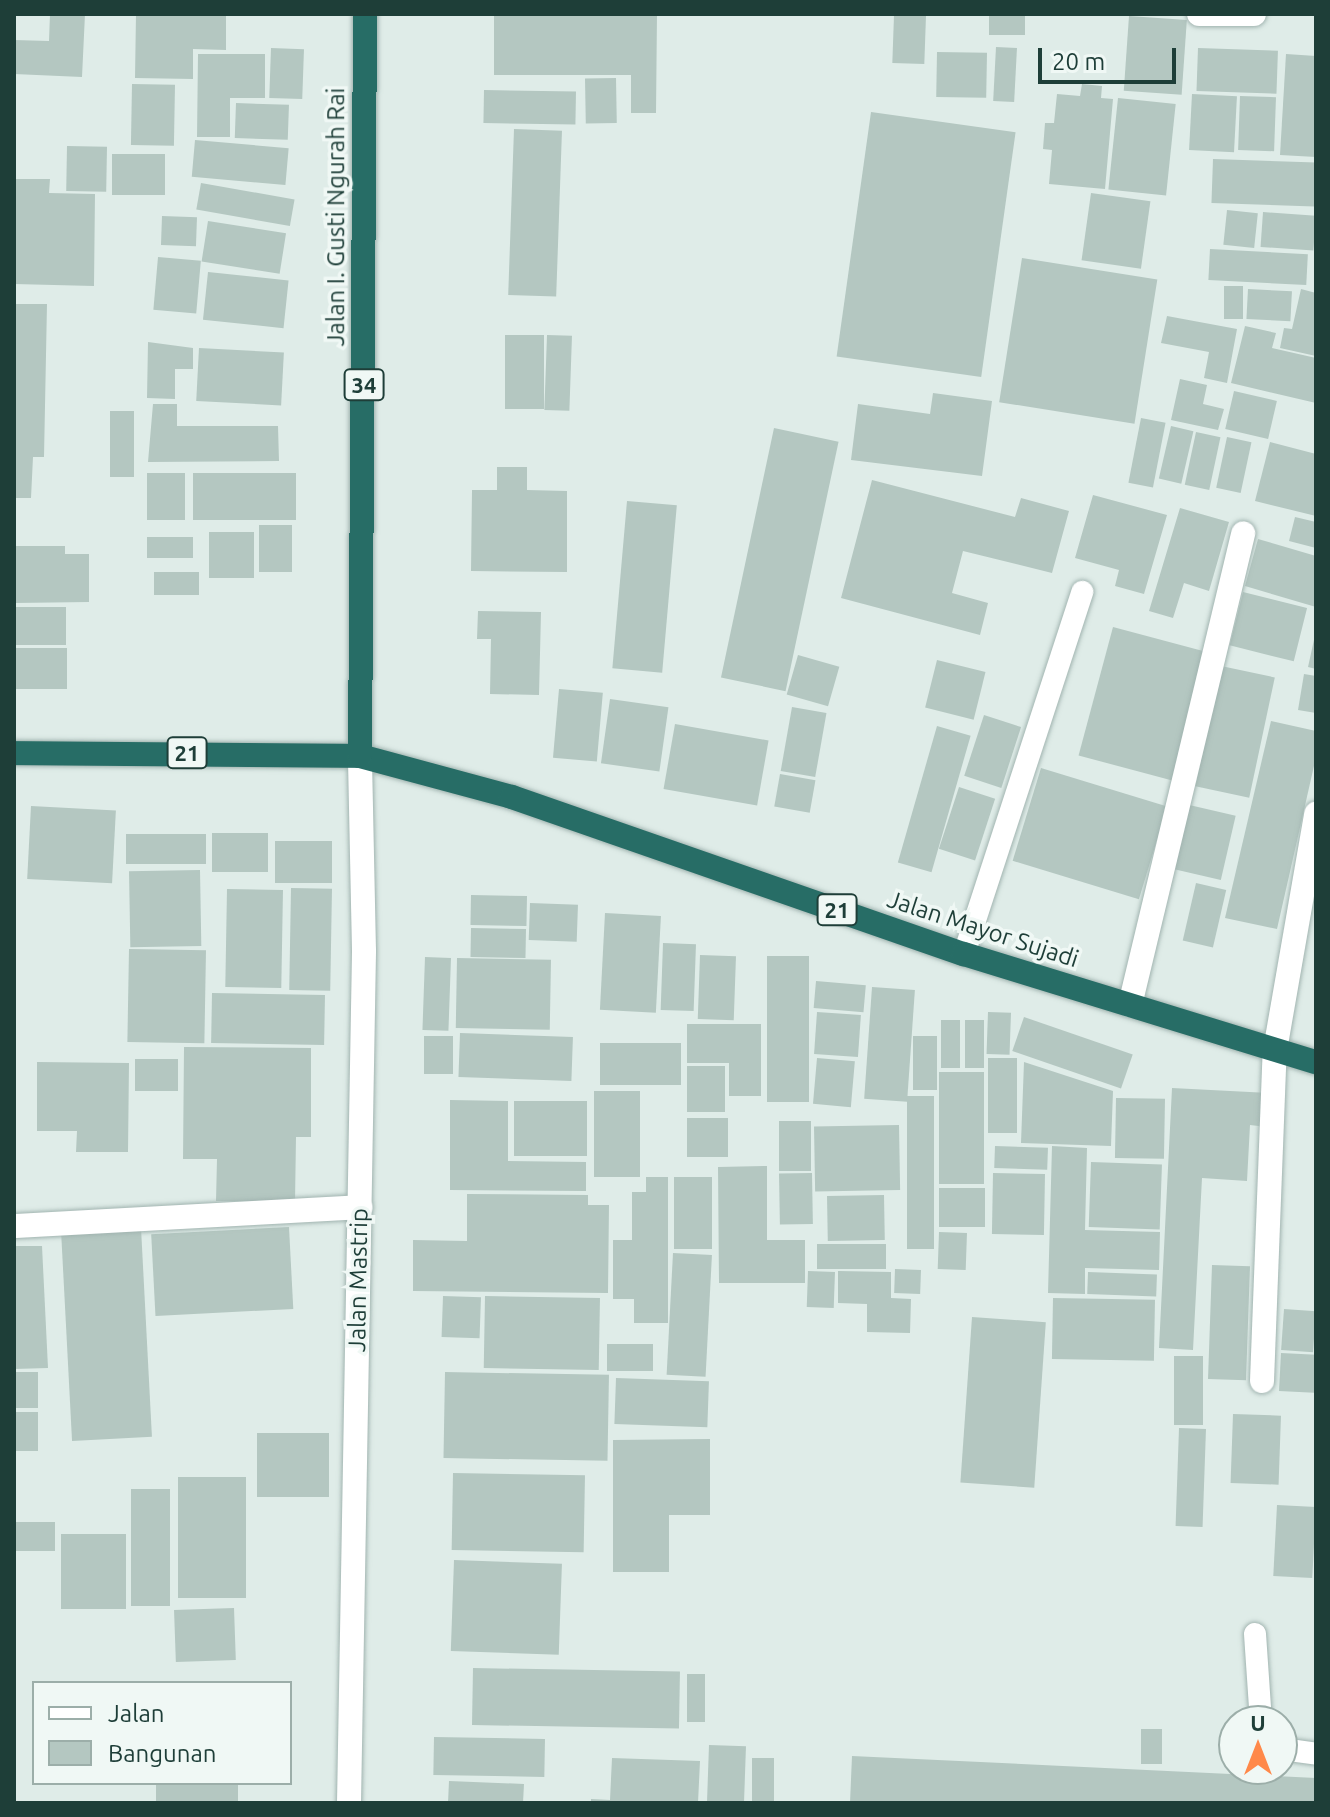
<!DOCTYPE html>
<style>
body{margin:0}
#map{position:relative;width:1330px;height:1817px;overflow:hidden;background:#dfece8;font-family:Ubuntu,sans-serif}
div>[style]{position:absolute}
.building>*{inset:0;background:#b4c7c1;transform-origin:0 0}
.roads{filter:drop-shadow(0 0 2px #a1b4b0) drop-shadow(0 0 2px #a1b4b0)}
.lane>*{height:22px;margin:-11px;padding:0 11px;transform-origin:11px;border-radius:11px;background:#fff}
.street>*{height:24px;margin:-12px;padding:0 12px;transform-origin:12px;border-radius:12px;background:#fff}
.secondary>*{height:24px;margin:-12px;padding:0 12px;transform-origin:12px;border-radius:12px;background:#fff}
.highway>*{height:24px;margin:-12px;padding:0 12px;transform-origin:12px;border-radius:12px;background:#276d66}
span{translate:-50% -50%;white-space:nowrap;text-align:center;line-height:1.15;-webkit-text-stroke:7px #f0f8f5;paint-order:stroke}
.shield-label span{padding:2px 6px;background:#f0f8f5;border:2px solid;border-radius:6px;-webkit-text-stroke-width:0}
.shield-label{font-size:22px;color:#1e3e38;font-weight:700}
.street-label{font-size:24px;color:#1e3e38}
.frame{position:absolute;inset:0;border:16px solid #1e3e38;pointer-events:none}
.legend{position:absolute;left:32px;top:1681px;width:260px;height:104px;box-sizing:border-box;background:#f0f8f5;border:2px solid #9caea9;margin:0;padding:10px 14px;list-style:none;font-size:24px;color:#1e3e38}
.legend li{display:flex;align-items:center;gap:16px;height:40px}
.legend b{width:40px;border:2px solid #9caea9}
.north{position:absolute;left:1218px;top:1705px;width:80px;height:80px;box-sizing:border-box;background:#f0f8f5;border:2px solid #9caea9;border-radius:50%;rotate:0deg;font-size:22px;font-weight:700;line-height:32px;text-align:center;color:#1e3e38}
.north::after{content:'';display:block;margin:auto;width:28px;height:36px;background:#ff894a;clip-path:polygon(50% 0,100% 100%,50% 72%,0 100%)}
.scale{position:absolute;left:1038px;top:48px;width:138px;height:36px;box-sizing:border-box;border:4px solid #1e3e38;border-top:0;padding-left:10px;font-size:24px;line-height:28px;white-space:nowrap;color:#1e3e38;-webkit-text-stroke:6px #f0f8f5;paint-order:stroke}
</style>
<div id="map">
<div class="building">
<i style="clip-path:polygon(50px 14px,85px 14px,82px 77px,14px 74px,14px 40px,49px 41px)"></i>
<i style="clip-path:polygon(136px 14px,226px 14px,226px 50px,193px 49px,193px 79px,135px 78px)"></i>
<i style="clip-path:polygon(494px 14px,657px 14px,656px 113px,631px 113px,631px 75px,494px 75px)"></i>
<i style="left:989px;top:14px;width:36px;height:21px"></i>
<i style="left:894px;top:15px;width:32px;height:48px;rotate:2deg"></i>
<i style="left:1129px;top:16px;width:58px;height:75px;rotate:4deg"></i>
<i style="left:996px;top:47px;width:21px;height:54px;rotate:3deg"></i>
<i style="left:271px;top:48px;width:33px;height:50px;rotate:2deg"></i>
<i style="left:1198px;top:48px;width:80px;height:43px;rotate:2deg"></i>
<i style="left:937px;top:52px;width:50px;height:45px;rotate:1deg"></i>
<i style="clip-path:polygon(198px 54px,265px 54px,265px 98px,230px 98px,230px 137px,197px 137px)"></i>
<i style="clip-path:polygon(1286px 54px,1316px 56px,1316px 157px,1280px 155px)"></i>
<i style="left:616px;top:78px;width:45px;height:31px;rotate:89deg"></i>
<i style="left:132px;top:84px;width:43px;height:61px;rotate:1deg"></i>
<i style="clip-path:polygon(1082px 84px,1102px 86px,1101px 98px,1113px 99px,1105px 189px,1049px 184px,1052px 150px,1043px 149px,1045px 123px,1054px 123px,1057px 94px,1080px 96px)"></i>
<i style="left:484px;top:90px;width:92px;height:33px;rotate:1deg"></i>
<i style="left:1192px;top:94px;width:45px;height:56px;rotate:3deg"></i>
<i style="left:1240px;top:96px;width:36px;height:54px;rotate:2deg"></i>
<i style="left:1118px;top:98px;width:58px;height:92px;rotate:6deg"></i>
<i style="left:236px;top:103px;width:53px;height:35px;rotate:2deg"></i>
<i style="left:871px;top:112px;width:146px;height:247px;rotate:8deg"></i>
<i style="left:514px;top:129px;width:48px;height:166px;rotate:2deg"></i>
<i style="left:195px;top:140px;width:94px;height:37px;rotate:5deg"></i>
<i style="left:67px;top:146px;width:40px;height:45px;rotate:1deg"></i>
<i style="left:112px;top:154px;width:53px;height:41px"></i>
<i style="left:1213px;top:159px;width:103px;height:44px;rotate:2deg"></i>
<i style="clip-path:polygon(14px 179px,50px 179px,49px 193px,95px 194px,94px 286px,14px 284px)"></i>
<i style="left:201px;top:183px;width:95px;height:27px;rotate:10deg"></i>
<i style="left:1091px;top:193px;width:60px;height:68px;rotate:8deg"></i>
<i style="left:1227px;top:210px;width:31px;height:35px;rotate:6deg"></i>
<i style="left:1263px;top:212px;width:53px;height:35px;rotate:4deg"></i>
<i style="left:162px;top:216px;width:35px;height:29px;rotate:2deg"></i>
<i style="left:208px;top:221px;width:79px;height:41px;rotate:9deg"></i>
<i style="left:1210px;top:249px;width:98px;height:31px;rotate:3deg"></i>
<i style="left:158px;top:257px;width:43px;height:53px;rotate:5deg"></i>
<i style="left:1022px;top:258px;width:137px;height:146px;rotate:9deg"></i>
<i style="left:208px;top:272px;width:81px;height:48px;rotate:6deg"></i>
<i style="left:1224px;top:286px;width:19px;height:33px"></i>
<i style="left:1248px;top:289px;width:44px;height:30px;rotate:3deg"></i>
<i style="clip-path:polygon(1301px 289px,1316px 293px,1316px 356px,1280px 348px,1284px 328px,1292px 329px)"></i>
<i style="clip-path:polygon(14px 304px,47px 304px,44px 457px,33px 457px,31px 498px,14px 498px)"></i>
<i style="clip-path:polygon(1167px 316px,1237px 329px,1227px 383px,1204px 378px,1209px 352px,1161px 343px)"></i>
<i style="clip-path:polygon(1245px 326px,1276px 333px,1272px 348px,1316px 358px,1316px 403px,1231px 383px)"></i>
<i style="left:505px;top:335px;width:39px;height:74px"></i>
<i style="left:547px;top:335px;width:25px;height:75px;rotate:2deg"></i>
<i style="clip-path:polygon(148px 342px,193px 348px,193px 369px,175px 369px,175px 399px,147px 398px)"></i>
<i style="left:199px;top:348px;width:85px;height:53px;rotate:3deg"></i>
<i style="clip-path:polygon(1180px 379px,1207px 385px,1203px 404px,1224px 409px,1218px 430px,1171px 420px)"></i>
<i style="left:1234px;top:391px;width:44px;height:39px;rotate:13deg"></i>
<i style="clip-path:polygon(933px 393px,992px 401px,982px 476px,851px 460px,858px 404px,930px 414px)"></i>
<i style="clip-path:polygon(153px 404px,177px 404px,177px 426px,278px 426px,279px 461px,148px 462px)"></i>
<i style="left:110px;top:411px;width:24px;height:66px"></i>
<i style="left:1141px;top:418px;width:25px;height:66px;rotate:11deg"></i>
<i style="left:1171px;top:426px;width:23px;height:54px;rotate:13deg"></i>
<i style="left:774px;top:428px;width:66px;height:255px;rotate:12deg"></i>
<i style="left:1196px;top:432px;width:25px;height:54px;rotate:12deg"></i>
<i style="left:1227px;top:437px;width:25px;height:52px;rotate:12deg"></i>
<i style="clip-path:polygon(1270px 442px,1316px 454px,1316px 516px,1255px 501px)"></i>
<i style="clip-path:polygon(497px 467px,527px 467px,527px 490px,567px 491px,567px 572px,471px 571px,472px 490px,497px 490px)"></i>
<i style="left:147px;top:473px;width:38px;height:47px"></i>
<i style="left:193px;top:473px;width:103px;height:47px"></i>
<i style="clip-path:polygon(872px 480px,1015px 517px,1021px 498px,1069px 511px,1052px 573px,963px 551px,952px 593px,988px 603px,980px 635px,841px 598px)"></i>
<i style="clip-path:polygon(1093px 495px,1167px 515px,1144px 594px,1115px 586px,1119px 570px,1075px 558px)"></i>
<i style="left:627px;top:501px;width:50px;height:168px;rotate:5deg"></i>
<i style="clip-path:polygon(1180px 508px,1229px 522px,1209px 591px,1184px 583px,1173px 618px,1149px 611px)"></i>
<i style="clip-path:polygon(1295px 517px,1316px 522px,1316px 548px,1289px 541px)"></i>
<i style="left:292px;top:525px;width:47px;height:33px;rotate:90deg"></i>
<i style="left:209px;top:532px;width:45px;height:46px"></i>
<i style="left:147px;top:537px;width:46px;height:21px"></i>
<i style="clip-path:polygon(1258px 539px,1316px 556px,1316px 607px,1245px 586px)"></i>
<i style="clip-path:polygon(14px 546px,65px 546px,65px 554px,89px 554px,89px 602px,14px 603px)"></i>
<i style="left:154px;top:572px;width:45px;height:23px"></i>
<i style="left:1243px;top:592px;width:66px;height:55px;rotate:14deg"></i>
<i style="left:14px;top:607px;width:52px;height:38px"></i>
<i style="clip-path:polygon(478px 611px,541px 612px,539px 695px,490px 694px,491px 639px,477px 639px)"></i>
<i style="left:1113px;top:627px;width:97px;height:133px;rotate:15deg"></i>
<i style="clip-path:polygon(1315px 635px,1316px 635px,1316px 669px,1308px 667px)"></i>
<i style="left:14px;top:648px;width:53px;height:41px"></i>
<i style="left:798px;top:655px;width:43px;height:41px;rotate:16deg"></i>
<i style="left:937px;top:660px;width:50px;height:49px;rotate:14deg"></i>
<i style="left:1221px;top:666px;width:55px;height:123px;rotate:12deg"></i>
<i style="clip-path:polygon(1304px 674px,1316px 676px,1316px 713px,1298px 710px)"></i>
<i style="left:559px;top:689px;width:44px;height:69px;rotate:5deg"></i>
<i style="left:610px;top:699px;width:59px;height:65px;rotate:8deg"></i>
<i style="left:792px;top:707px;width:35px;height:65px;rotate:10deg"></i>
<i style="left:984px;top:715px;width:39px;height:64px;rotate:18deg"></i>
<i style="clip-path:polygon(1271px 721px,1316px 731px,1316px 757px,1277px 929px,1225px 918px)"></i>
<i style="left:675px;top:724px;width:95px;height:66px;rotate:10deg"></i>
<i style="left:937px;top:726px;width:35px;height:142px;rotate:16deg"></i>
<i style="left:1041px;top:768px;width:132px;height:97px;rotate:17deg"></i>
<i style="left:780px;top:774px;width:36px;height:33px;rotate:10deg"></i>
<i style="left:959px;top:787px;width:38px;height:65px;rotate:18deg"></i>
<i style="left:1185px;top:804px;width:52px;height:66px;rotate:13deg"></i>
<i style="left:31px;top:806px;width:85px;height:73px;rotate:3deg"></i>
<i style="left:212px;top:833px;width:56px;height:39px"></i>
<i style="left:126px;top:834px;width:80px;height:30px"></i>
<i style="left:275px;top:841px;width:57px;height:42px"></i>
<i style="left:200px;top:870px;width:76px;height:71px;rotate:89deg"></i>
<i style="left:1196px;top:883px;width:31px;height:59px;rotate:13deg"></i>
<i style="left:291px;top:888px;width:41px;height:102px;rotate:1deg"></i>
<i style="left:227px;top:889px;width:56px;height:98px;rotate:1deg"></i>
<i style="left:471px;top:895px;width:56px;height:30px;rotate:1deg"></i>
<i style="left:530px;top:903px;width:48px;height:37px;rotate:2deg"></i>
<i style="left:605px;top:913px;width:56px;height:97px;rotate:3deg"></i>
<i style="left:471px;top:928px;width:55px;height:29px;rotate:1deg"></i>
<i style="left:663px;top:943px;width:33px;height:67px;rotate:2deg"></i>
<i style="left:129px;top:949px;width:77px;height:93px;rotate:1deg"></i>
<i style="left:700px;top:955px;width:36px;height:64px;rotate:2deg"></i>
<i style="left:767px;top:956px;width:42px;height:146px"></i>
<i style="left:425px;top:957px;width:26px;height:73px;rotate:2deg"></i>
<i style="left:457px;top:958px;width:94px;height:70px;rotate:1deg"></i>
<i style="left:816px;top:981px;width:50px;height:27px;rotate:5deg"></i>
<i style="left:872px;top:987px;width:43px;height:112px;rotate:4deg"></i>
<i style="left:212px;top:993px;width:113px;height:50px;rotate:1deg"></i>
<i style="left:817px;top:1012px;width:44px;height:42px;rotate:4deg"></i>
<i style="left:988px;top:1012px;width:23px;height:42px;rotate:2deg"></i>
<i style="left:1024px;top:1017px;width:115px;height:36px;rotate:19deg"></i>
<i style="left:941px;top:1020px;width:19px;height:48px"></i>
<i style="left:965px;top:1020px;width:19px;height:48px"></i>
<i style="clip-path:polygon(687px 1024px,761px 1024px,761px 1096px,729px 1096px,729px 1063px,687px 1063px)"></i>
<i style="left:460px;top:1033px;width:113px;height:44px;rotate:2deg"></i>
<i style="left:424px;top:1036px;width:29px;height:38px"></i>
<i style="left:913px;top:1036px;width:24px;height:54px"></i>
<i style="left:600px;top:1043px;width:81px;height:42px"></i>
<i style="clip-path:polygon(184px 1047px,311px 1048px,311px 1137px,296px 1137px,295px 1202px,216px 1201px,217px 1159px,183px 1159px)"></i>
<i style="left:817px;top:1058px;width:38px;height:46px;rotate:5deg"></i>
<i style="left:988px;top:1058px;width:29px;height:75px"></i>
<i style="left:178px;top:1059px;width:32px;height:43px;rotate:90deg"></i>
<i style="clip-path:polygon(37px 1062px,129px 1063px,128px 1152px,76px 1152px,77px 1131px,37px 1131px)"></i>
<i style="clip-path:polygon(1024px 1062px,1113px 1091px,1111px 1146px,1021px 1143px)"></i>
<i style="left:687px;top:1066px;width:38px;height:46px"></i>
<i style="left:939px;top:1072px;width:45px;height:112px"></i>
<i style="clip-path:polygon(1172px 1088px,1269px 1093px,1267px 1127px,1250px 1125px,1247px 1181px,1202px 1178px,1193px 1350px,1159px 1348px)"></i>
<i style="left:594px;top:1091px;width:46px;height:86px"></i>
<i style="left:907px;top:1096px;width:27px;height:153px"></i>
<i style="left:1116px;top:1098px;width:49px;height:60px;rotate:1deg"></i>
<i style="clip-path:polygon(450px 1100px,508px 1101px,508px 1161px,586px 1162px,586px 1191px,450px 1190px)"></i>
<i style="left:514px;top:1101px;width:73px;height:55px"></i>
<i style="left:687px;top:1118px;width:41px;height:39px"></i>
<i style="left:779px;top:1121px;width:32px;height:50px"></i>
<i style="left:899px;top:1125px;width:65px;height:85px;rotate:89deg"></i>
<i style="left:995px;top:1146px;width:53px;height:22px;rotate:2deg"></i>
<i style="clip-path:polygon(1052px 1146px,1087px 1148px,1085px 1230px,1160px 1232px,1159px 1270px,1085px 1268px,1085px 1294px,1048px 1293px)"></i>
<i style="left:1091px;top:1162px;width:71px;height:65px;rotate:2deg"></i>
<i style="clip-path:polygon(767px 1166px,767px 1240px,805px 1240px,805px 1283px,719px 1283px,718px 1167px)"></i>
<i style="left:812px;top:1173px;width:51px;height:33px;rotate:89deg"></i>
<i style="left:993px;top:1173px;width:52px;height:61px;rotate:1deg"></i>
<i style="clip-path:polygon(646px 1177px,668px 1177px,668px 1323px,634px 1323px,634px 1299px,613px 1299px,613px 1240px,632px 1240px,632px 1192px,646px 1192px)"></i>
<i style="left:674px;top:1177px;width:38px;height:72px"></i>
<i style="left:939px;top:1188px;width:46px;height:39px"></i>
<i style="clip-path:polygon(467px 1194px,588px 1195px,588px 1205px,609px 1205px,608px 1293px,413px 1291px,413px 1240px,467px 1241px)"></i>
<i style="left:884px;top:1195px;width:45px;height:57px;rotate:89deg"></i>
<i style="left:289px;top:1227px;width:82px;height:138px;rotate:87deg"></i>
<i style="left:141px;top:1228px;width:209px;height:80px;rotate:87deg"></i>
<i style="left:939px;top:1232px;width:28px;height:37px;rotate:2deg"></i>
<i style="left:817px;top:1244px;width:69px;height:25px"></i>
<i style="clip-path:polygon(14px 1246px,42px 1246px,48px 1368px,14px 1369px)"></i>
<i style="left:673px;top:1253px;width:39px;height:122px;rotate:3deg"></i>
<i style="left:1212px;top:1265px;width:38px;height:114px;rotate:2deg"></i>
<i style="left:895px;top:1269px;width:26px;height:24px;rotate:2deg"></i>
<i style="left:808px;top:1271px;width:27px;height:36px;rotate:2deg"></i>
<i style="clip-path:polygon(838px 1271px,891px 1272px,891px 1298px,911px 1299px,910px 1333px,867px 1332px,867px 1304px,838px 1303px)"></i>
<i style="left:1088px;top:1272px;width:69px;height:22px;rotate:2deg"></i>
<i style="left:443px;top:1296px;width:38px;height:41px;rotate:2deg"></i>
<i style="left:485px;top:1296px;width:115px;height:72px;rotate:1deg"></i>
<i style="left:1053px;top:1298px;width:102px;height:61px;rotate:1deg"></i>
<i style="left:1284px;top:1309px;width:32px;height:41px;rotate:4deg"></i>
<i style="left:972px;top:1317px;width:74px;height:166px;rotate:4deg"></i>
<i style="left:653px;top:1344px;width:27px;height:46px;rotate:90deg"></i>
<i style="left:1281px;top:1353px;width:35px;height:38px;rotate:3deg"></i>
<i style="left:1174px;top:1356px;width:29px;height:69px"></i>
<i style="left:14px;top:1372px;width:24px;height:36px"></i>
<i style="left:445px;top:1372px;width:164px;height:86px;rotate:1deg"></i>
<i style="left:616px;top:1378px;width:93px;height:46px;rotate:2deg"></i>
<i style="left:14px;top:1412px;width:24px;height:39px"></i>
<i style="left:1233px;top:1414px;width:48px;height:69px;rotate:2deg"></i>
<i style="left:1179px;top:1428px;width:27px;height:98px;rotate:2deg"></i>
<i style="left:329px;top:1433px;width:64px;height:72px;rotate:90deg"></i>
<i style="clip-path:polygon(710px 1439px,710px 1515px,669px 1515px,669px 1572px,613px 1572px,613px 1440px)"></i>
<i style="left:453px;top:1473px;width:132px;height:77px;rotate:1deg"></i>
<i style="left:178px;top:1477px;width:68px;height:121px"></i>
<i style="left:131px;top:1489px;width:39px;height:117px"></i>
<i style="left:1277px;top:1505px;width:39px;height:71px;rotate:3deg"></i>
<i style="left:14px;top:1522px;width:41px;height:29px"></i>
<i style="left:61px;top:1534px;width:65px;height:75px"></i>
<i style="left:454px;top:1560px;width:108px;height:91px;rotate:2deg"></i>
<i style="left:234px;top:1608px;width:52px;height:60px;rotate:88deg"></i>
<i style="left:473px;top:1668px;width:207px;height:57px;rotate:1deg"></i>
<i style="left:687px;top:1674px;width:18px;height:48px"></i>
<i style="left:1141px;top:1729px;width:21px;height:35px"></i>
<i style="left:434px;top:1737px;width:111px;height:38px;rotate:1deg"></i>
<i style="left:709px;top:1745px;width:37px;height:58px;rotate:2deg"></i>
<i style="clip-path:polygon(852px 1756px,1316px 1778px,1316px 1803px,850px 1803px)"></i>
<i style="clip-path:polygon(612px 1758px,700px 1761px,698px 1803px,591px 1803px,591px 1799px,610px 1800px)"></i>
<i style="left:752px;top:1758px;width:22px;height:45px"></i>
<i style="clip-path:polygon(449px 1781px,524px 1784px,523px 1803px,448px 1803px)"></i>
<i style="left:156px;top:1783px;width:82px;height:20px"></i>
</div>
<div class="roads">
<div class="lane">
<i style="left:964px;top:954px;width:381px;rotate:-71.9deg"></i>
<i style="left:1255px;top:1634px;width:87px;rotate:86.1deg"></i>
<i style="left:1282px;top:1749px;width:34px;rotate:8deg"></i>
</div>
<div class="street">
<i style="left:1199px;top:14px;width:55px"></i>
<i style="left:1130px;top:1005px;width:485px;rotate:-76.5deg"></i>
<i style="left:14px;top:1226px;width:347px;rotate:-3.1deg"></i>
<i style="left:1262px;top:1381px;width:331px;rotate:-87.8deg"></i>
<i style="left:1275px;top:1050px;width:240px;rotate:-80.1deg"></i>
</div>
<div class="secondary">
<i style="left:349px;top:1803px;width:852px;rotate:-88.99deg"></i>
<i style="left:364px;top:951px;width:195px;rotate:-91.2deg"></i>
</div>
<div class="highway">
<i style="left:14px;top:753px;width:346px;rotate:0.5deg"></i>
<i style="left:360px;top:756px;width:157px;rotate:15.1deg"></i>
<i style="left:512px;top:797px;width:478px;rotate:19.2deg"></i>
<i style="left:964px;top:954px;width:368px;rotate:17.1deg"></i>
<i style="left:360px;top:756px;width:742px;rotate:-89.61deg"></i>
</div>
</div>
<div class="shield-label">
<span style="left:364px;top:385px">34</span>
<span style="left:187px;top:753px">21</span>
<span style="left:837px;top:910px">21</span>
</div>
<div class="street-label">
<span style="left:336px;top:217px;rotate:-90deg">Jalan I. Gusti Ngurah Rai</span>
<span style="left:983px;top:929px;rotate:18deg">Jalan Mayor Sujadi</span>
<span style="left:358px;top:1280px;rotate:-89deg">Jalan Mastrip</span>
</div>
<div class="frame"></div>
<ul class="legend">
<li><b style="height:10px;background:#fff"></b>Jalan</li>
<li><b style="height:22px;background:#b4c7c1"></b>Bangunan</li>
</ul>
<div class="north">U</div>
<div class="scale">20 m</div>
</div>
